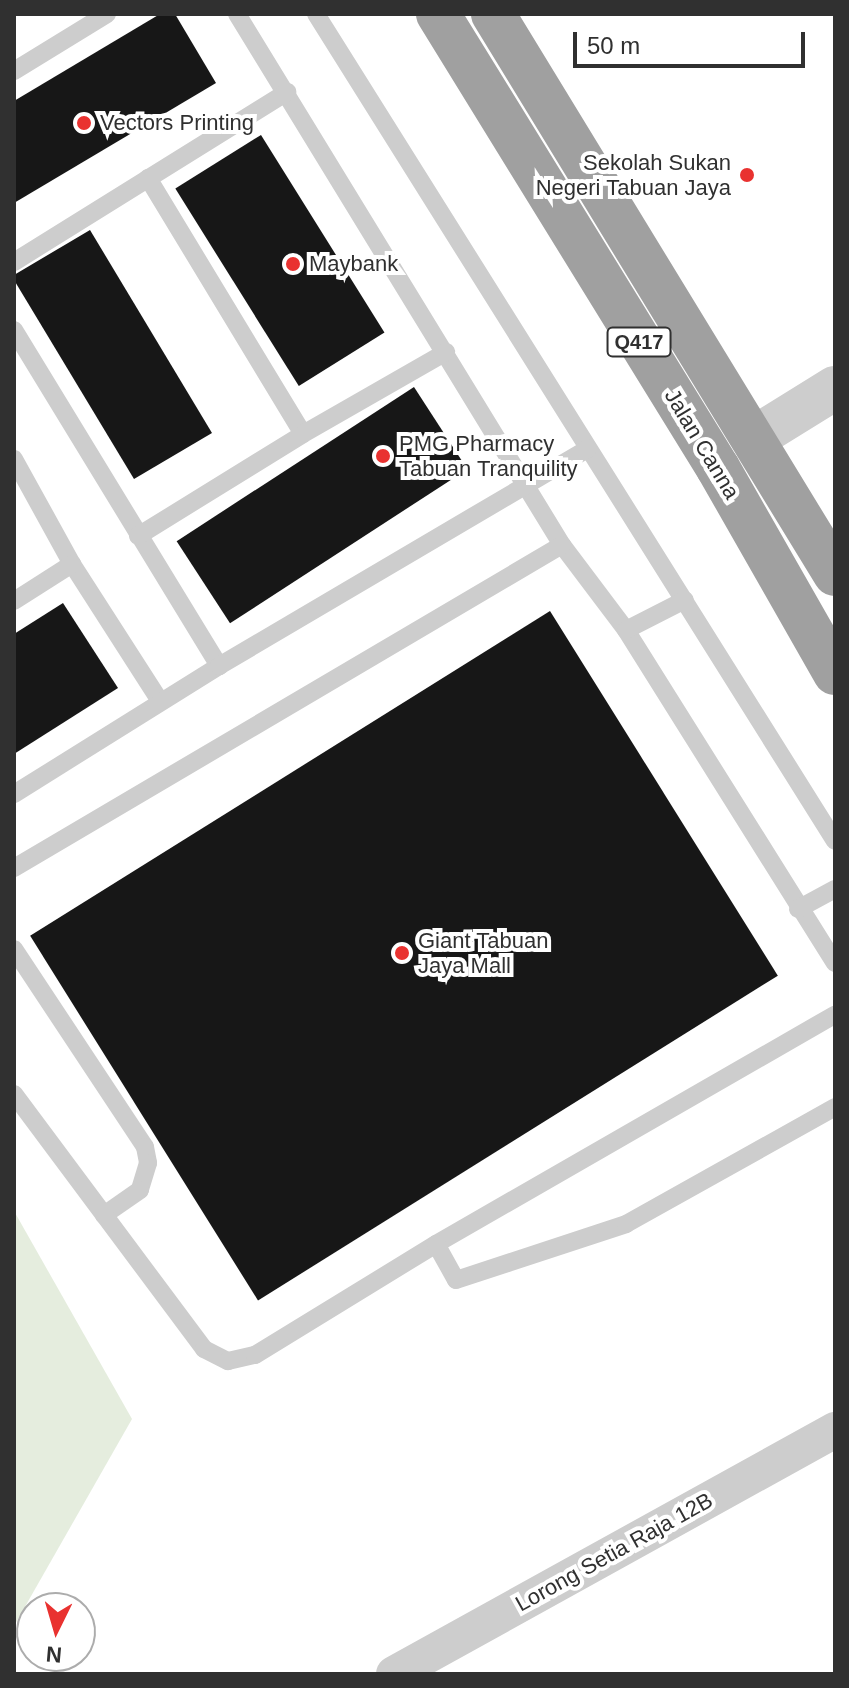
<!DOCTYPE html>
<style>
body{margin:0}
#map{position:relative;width:849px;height:1688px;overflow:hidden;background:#fff;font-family:Arial,sans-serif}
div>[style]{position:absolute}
.green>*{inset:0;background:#e5edde}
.building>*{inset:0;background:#171717;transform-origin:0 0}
.service>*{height:18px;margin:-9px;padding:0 9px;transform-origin:9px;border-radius:9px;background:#cdcdcd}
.minor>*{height:36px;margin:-18px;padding:0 18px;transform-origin:18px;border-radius:18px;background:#cdcdcd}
.tertiary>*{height:44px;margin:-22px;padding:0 22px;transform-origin:22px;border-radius:22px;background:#cdcdcd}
.trunk>*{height:44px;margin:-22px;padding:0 22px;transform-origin:22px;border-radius:22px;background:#a0a0a0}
.dots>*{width:22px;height:22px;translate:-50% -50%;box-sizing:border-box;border:4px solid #fff;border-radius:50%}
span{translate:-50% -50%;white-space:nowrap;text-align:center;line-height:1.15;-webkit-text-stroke:8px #fff;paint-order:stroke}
.shield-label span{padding:2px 6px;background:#fff;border:2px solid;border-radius:6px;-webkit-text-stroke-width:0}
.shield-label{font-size:20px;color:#303030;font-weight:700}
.poi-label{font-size:22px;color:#303030}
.left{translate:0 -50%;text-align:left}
.right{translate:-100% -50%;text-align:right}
.street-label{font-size:22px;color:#303030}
.frame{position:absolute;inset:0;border:16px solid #303030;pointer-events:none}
.north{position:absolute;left:16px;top:1592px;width:80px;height:80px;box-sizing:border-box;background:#fff;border:2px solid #acacac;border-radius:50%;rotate:185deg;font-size:22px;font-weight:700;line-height:32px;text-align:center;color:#303030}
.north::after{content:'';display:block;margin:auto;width:28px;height:36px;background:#e93230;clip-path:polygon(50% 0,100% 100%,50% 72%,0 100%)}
.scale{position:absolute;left:573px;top:32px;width:232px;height:36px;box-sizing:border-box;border:4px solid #303030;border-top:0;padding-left:10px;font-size:24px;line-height:28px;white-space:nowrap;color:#303030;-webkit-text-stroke:6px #fff;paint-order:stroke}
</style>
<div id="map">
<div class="green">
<i style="clip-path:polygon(14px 1211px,132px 1419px,14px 1626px)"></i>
</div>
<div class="building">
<i style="clip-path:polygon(160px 14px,175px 14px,216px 83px,14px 203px,14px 101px)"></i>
<i style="left:261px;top:135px;width:233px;height:101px;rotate:58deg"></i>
<i style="clip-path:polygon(90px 230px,212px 433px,134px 479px,14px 280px,14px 275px)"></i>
<i style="left:414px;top:387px;width:98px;height:283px;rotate:57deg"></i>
<i style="clip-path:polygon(63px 603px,118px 688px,14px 754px,14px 634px)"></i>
<i style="left:550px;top:611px;width:430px;height:613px;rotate:58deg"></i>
</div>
<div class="service">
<i style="left:237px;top:14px;width:623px;rotate:58.53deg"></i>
<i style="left:562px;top:545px;width:106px;rotate:53deg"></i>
<i style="left:626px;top:630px;width:393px;rotate:57.9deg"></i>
<i style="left:316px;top:14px;width:976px;rotate:57.89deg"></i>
<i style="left:14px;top:71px;width:109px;rotate:-31.5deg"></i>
<i style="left:148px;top:178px;width:299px;rotate:58.8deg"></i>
<i style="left:14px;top:262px;width:322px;rotate:-31.9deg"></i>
<i style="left:14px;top:330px;width:394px;rotate:58.6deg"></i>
<i style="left:14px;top:459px;width:120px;rotate:61.1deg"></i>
<i style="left:72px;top:564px;width:163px;rotate:57.3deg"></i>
<i style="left:138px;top:536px;width:194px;rotate:-31.7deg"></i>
<i style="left:303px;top:434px;width:165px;rotate:-29.8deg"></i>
<i style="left:14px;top:601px;width:69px;rotate:-32.5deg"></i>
<i style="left:626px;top:630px;width:66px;rotate:-27deg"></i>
<i style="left:14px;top:794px;width:242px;rotate:-32deg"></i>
<i style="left:219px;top:666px;width:428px;rotate:-30.5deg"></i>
<i style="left:14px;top:868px;width:636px;rotate:-30.52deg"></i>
<i style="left:798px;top:909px;width:42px;rotate:-28.4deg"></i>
<i style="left:14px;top:949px;width:237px;rotate:56.5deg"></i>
<i style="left:145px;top:1147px;width:16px;rotate:79deg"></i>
<i style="left:148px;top:1163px;width:28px;rotate:107deg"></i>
<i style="left:140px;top:1190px;width:44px;rotate:145.2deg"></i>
<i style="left:14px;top:1094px;width:318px;rotate:53.3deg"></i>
<i style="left:204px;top:1349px;width:27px;rotate:27deg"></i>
<i style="left:228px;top:1361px;width:28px;rotate:-13deg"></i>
<i style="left:255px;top:1355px;width:212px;rotate:-31.5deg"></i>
<i style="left:436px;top:1244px;width:460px;rotate:-29.9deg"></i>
<i style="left:436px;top:1244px;width:41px;rotate:60.9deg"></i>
<i style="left:456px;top:1280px;width:179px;rotate:-18.2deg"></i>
<i style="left:626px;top:1224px;width:240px;rotate:-29.2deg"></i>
</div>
<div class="minor">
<i style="left:394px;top:1674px;width:504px;rotate:-28.96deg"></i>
</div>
<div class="tertiary">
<i style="left:754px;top:438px;width:95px;rotate:-31.7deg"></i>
</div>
<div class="trunk">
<i style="left:438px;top:14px;width:533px;rotate:58.34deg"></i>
<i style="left:718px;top:468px;width:236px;rotate:60.3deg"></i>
<i style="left:493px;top:14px;width:656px;rotate:58.59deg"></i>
</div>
<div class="dots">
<i style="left:84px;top:123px;background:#e93230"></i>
<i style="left:747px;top:175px;background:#e93230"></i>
<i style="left:293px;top:264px;background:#e93230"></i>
<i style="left:383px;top:456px;background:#e93230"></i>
<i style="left:402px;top:953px;background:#e93230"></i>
</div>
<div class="shield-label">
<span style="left:639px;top:342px">Q417</span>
</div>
<div class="poi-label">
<span class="left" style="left:100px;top:123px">Vectors Printing</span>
<span class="right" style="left:731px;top:175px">Sekolah Sukan<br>Negeri Tabuan Jaya</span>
<span class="left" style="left:309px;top:264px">Maybank</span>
<span class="left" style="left:399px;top:456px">PMG Pharmacy<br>Tabuan Tranquility</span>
<span class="left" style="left:418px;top:953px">Giant Tabuan<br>Jaya Mall</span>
</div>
<div class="street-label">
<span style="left:702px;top:444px;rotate:59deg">Jalan Canna</span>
<span style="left:614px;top:1552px;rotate:-29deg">Lorong Setia Raja 12B</span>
</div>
<div class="frame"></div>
<div class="north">N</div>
<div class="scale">50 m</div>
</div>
